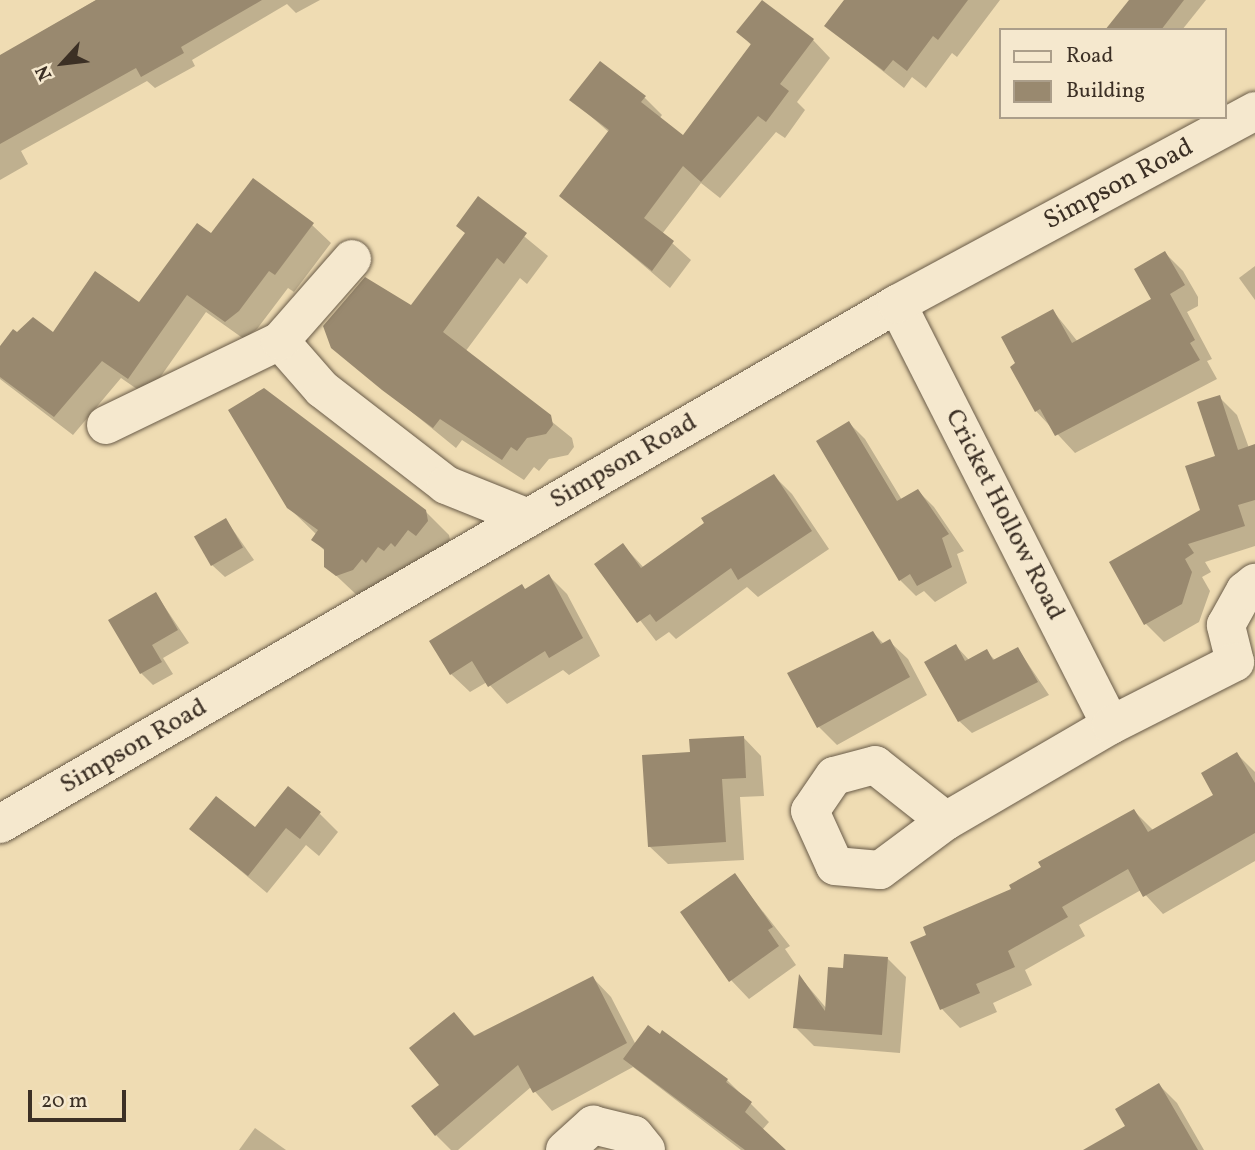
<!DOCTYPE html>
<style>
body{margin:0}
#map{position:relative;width:1255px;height:1150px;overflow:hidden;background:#efdcb3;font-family:Vollkorn,serif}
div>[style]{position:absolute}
.shadow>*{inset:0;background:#0003}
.building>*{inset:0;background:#99896f;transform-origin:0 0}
.roads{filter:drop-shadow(0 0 2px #695b48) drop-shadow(0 0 2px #695b48)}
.minor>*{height:38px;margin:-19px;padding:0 19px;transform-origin:19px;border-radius:19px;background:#f5e8ce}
span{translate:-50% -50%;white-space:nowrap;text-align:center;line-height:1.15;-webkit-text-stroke:5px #f5e8ce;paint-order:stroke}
.street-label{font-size:26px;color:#3c3025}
.legend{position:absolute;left:999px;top:28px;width:228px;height:91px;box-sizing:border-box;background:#f5e8ce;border:2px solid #ab9e8a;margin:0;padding:9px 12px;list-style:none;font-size:21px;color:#3c3025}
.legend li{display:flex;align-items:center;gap:14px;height:35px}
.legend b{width:35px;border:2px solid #ab9e8a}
.north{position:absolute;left:28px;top:28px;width:70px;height:70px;-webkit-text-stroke:5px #f5e8ce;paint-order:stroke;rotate:243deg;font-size:19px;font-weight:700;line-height:28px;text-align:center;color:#3c3025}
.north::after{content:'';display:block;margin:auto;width:24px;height:32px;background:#3c3025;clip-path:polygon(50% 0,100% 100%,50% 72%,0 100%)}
.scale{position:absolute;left:28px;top:1090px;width:98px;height:32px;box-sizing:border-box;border:4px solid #3c3025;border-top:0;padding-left:9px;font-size:21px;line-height:24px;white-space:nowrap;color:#3c3025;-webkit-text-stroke:5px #f5e8ce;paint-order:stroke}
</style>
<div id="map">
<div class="shadow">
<i style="clip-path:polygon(96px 0,320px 0,296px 13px,287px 4px,192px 60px,195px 66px,155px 88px,147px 81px,21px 151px,28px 164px,0 180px,0 56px)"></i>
<i style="clip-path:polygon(846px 0,1000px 0,957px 57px,952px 53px,926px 88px,912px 77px,904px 88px,826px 26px)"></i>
<i style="clip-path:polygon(1131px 0,1206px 0,1182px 30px,1118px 30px)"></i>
<i style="clip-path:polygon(739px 32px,813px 40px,830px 58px,797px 102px,805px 110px,785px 138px,776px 132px,720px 198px,701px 183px,662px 234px,691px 260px,670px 288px,561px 195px,610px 133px,572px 100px,645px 98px,662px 115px,659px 119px,683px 137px,752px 46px)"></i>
<i style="clip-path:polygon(479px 199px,548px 256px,527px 284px,520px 278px,465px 352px,572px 438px,574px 447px,568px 455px,549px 459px,539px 471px,534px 467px,524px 480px,462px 440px,456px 448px,332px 347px,411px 308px,467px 234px)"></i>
<i style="clip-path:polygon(312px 225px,331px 243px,294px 292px,288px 288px,257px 329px,244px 339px,206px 312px,147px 396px,121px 378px,73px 435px,0 379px,0 349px,17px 334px,54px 334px,139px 304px,212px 235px)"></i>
<i style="clip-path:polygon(1165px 253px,1183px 271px,1198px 297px,1198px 306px,1187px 312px,1212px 359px,1207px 361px,1217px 379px,1075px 453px,1036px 411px,1053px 311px,1078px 342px,1153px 299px)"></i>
<i style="clip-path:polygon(1255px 266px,1255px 300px,1239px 278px)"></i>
<i style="clip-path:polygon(1219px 397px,1237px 415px,1249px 448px,1255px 446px,1255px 546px,1205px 562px,1211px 572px,1202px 577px,1210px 591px,1199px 622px,1164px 642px,1146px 624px,1202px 511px,1217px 457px)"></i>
<i style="clip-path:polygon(849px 423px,865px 439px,902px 500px,918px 491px,934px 507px,964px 551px,957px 554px,967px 583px,935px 602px,924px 591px,916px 596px,900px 580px)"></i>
<i style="clip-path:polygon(774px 476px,792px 494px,829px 549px,758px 597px,747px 587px,676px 639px,669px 632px,656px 641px,597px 564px,623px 545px,644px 568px)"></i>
<i style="clip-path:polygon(288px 507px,425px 511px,449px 535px,451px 545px,361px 599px,326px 566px,326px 552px,314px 540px,317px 535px)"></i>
<i style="clip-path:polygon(226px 520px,254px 560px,225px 577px,212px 565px)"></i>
<i style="clip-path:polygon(549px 576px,567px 594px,600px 656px,569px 675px,563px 670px,507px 704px,487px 682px,470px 692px,451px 674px,526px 590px)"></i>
<i style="clip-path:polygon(156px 594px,189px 643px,163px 658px,173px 674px,153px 685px,141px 673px)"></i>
<i style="clip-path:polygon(873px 633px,884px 644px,889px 641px,908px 659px,927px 695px,837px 745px,819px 727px)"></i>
<i style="clip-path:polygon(956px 646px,969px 660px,986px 651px,996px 661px,1018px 649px,1049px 695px,972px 733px,959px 721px)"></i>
<i style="clip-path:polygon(743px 737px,761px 756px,764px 796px,740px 797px,744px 860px,668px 864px,649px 846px,692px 754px)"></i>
<i style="clip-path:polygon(1237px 754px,1255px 772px,1255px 861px,1163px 914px,1141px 890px,1079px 925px,1085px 936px,1025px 970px,1032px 985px,993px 1003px,997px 1012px,960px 1028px,942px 1009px,912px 943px,1014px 889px,1134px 811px,1154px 831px,1216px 796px)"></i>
<i style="clip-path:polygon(320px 814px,338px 832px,319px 856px,306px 845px,267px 893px,191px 829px,255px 830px)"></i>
<i style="clip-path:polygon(735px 876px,790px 946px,785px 949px,796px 965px,749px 999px,731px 980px)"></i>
<i style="clip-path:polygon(888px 959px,906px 977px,900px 1053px,814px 1046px,795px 1027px,800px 977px,827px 1009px,844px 970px)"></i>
<i style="clip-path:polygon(593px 978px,611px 997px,636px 1045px,727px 1080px,769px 1122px,762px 1130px,784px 1150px,741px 1150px,633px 1067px,552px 1111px,531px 1087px,458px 1150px,451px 1150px,436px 1135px,454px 1014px,476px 1037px)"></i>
<i style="clip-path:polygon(1159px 1085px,1177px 1103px,1204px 1150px,1087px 1150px,1128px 1126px)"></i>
<i style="clip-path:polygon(255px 1128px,286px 1150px,239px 1150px)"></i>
</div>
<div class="building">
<i style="clip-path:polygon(96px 0,262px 0,181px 47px,184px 53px,141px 77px,136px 68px,0 144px,0 55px)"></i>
<i style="clip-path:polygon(762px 0,814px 39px,780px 84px,789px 91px,766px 122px,758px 116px,701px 182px,683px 166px,644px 218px,674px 241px,652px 271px,559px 196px,609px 130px,569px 100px,600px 61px,646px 96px,641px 102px,683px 135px,751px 44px,736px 32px)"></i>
<i style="clip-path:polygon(844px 0,968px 0,938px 40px,933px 36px,907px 71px,893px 60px,884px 71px,824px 26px)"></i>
<i style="clip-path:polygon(1129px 0,1184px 0,1161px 30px,1105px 30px)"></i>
<i style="clip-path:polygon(253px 178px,314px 223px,275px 275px,269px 271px,239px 311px,225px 322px,187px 295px,128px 379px,102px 361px,54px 417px,0 377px,0 346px,13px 329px,17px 332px,33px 317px,53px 332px,95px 271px,139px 302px,197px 223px,211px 233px)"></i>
<i style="clip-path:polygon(478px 196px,527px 233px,504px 264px,497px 258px,443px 332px,551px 415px,553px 425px,546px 434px,527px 438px,517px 451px,511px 447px,502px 460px,440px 419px,433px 428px,382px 390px,331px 348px,323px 326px,365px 277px,411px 305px,465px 233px,456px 226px)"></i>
<i style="clip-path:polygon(1165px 251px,1185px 285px,1170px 294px,1195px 340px,1190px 343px,1200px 360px,1055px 436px,1040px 409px,1035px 412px,1010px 367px,1015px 363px,1001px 337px,1053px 309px,1072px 343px,1151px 299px,1134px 269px)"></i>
<i style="clip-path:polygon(264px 388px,426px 510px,428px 521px,416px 536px,408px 530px,395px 547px,391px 543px,384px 551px,378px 547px,366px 563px,362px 559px,353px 570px,336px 576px,324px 567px,324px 549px,311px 540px,318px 530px,287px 508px,228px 410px)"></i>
<i style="clip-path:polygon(1220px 395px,1238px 450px,1255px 444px,1255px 500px,1238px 505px,1245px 526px,1188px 544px,1194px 553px,1185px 559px,1192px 572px,1182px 604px,1144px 625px,1109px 562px,1200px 510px,1185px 466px,1215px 456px,1197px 402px)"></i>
<i style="clip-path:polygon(849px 421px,897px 501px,918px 489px,949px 534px,942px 538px,952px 567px,917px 586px,910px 574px,899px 581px,816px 441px)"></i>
<i style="clip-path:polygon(774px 474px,812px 531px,738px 580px,731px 568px,656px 622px,650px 614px,637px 623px,594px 564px,623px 543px,641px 568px,704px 523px,701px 518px)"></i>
<i style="left:226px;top:518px;width:34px;height:37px;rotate:60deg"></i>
<i style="clip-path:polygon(549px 574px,583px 638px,549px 658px,545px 651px,488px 687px,472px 661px,450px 675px,429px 641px,522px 584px,525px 589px)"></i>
<i style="clip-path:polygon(156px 592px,178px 630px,152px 645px,162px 662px,140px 674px,108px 620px)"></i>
<i style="clip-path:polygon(873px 631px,881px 644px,890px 639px,910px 677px,817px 728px,787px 673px)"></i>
<i style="clip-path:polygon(956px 644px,965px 661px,987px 649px,993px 660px,1018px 647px,1038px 682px,958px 722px,924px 662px)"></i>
<i style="clip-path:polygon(744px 736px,746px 778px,722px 779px,726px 842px,648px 847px,642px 755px,690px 752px,689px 739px)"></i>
<i style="clip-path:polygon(1237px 752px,1255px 783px,1255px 833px,1143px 897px,1128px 869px,1062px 907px,1068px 917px,1008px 951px,1015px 967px,976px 984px,980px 993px,940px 1010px,910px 942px,926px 935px,923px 927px,1011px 889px,1009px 885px,1041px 867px,1038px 862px,1134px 809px,1148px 832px,1213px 795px,1201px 773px)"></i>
<i style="clip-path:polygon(288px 786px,321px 812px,300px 839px,286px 828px,248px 876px,189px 829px,216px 796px,255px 827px)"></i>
<i style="clip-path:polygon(735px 873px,773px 927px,768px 930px,779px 946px,729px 982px,680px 912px)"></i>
<i style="clip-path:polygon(844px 954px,888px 957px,882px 1035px,793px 1028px,799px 974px,825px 1011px,828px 967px,843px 968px)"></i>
<i style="clip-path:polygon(593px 976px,627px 1043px,533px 1093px,518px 1065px,435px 1136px,411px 1106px,439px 1085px,409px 1048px,454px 1012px,474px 1036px)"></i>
<i style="clip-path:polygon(648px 1025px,660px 1034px,662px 1030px,728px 1079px,726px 1082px,752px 1102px,745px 1112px,786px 1150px,745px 1150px,623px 1059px)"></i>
<i style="clip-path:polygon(1159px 1083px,1198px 1150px,1083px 1150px,1125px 1126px,1115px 1109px)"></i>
</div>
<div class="roads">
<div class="minor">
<i style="left:897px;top:304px;width:472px;rotate:63.1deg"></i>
<i style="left:280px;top:341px;width:64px;rotate:48.8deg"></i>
<i style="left:322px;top:389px;width:157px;rotate:37.7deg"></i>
<i style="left:446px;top:485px;width:88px;rotate:21.9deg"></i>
<i style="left:106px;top:425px;width:193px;rotate:-25.8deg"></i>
<i style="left:280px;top:341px;width:109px;rotate:-48.7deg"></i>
<i style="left:1235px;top:662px;width:38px;rotate:-104deg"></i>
<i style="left:1226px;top:625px;width:39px;rotate:-61deg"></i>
<i style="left:1245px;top:591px;width:13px;rotate:-39deg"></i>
<i style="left:946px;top:821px;width:90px;rotate:-141.7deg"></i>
<i style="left:875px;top:765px;width:42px;rotate:165deg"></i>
<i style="left:834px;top:776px;width:42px;rotate:124.4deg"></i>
<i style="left:810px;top:811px;width:60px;rotate:65.6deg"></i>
<i style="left:835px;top:866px;width:45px;rotate:5.1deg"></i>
<i style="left:880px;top:870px;width:82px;rotate:-36.6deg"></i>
<i style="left:946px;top:821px;width:191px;rotate:-30.2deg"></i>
<i style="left:1111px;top:725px;width:139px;rotate:-26.9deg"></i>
<i style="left:0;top:824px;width:1037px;rotate:-30.1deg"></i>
<i style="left:897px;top:304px;width:407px;rotate:-28.3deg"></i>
<i style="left:565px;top:1150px;width:38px;rotate:-42deg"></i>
<i style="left:593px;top:1125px;width:42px;rotate:13.7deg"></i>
<i style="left:634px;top:1135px;width:19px;rotate:51deg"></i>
</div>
</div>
<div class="street-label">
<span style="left:1119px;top:185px;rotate:-28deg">Simpson Road</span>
<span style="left:624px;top:462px;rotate:-30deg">Simpson Road</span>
<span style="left:1004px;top:515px;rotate:63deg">Cricket Hollow Road</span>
<span style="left:134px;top:747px;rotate:-30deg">Simpson Road</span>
</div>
<ul class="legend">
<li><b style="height:9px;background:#f5e8ce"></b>Road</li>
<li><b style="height:19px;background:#99896f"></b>Building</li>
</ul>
<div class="north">N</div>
<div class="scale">20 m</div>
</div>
